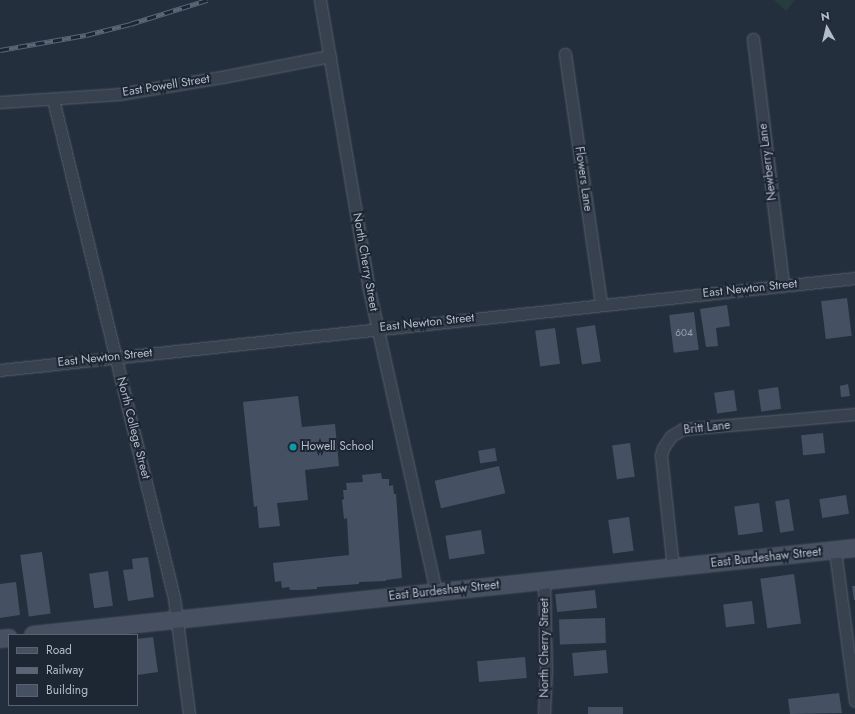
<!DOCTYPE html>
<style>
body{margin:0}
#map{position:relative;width:855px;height:714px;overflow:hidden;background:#242f3e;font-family:Jost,sans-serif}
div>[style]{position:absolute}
.green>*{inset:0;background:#263c3f}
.building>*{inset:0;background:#455162;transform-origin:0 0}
.roads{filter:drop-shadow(0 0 1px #565f6c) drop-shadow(0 0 1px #565f6c)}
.street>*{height:11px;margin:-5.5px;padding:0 5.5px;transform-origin:5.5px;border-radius:5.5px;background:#38414e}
.secondary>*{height:16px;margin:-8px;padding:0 8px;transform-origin:8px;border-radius:8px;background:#465061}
.rail>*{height:4.5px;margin-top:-2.25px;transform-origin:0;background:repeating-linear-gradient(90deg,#1d2633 0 9px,#5a6575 0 18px);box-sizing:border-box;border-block:1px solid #5a6575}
.dots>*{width:11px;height:11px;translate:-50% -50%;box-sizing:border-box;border:2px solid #1d2633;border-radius:50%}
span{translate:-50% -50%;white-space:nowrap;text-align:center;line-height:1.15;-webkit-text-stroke:4px #1d2633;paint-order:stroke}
.number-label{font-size:10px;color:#98a1af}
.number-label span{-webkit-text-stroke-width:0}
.street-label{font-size:12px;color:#b4bcc9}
.poi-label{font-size:12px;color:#b4bcc9}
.left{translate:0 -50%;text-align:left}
.legend{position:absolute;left:8px;top:634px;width:130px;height:72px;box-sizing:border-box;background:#1d2633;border:1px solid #59626f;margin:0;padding:5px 7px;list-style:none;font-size:12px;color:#b4bcc9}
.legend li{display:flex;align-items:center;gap:8px;height:20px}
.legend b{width:20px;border:1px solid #59626f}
.north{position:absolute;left:807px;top:8px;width:40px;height:40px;-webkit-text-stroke:3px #1d2633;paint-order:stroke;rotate:352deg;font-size:11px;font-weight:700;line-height:16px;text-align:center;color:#b4bcc9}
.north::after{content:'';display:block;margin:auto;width:14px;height:18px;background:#b4bcc9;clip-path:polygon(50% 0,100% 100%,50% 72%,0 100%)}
</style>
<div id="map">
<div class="green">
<i style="clip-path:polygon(774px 0,795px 0,786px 11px)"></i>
</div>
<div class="building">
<i style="left:847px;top:298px;width:38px;height:26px;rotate:83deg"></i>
<i style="clip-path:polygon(727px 305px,730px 326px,716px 328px,718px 346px,706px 347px,700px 309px)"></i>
<i style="left:694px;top:312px;width:38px;height:25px;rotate:83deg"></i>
<i style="left:595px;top:325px;width:37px;height:19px;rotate:81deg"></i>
<i style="left:555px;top:328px;width:36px;height:20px;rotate:82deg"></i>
<i style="clip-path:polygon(848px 384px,850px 396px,841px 397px,840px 386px)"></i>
<i style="left:778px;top:387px;width:22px;height:20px;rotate:82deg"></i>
<i style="left:734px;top:390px;width:21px;height:20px;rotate:82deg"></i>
<i style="clip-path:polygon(298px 396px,302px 427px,335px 424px,339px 466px,305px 470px,308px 500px,277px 503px,280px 526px,259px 528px,257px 506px,254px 507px,243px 402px)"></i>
<i style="left:823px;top:433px;width:20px;height:22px;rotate:84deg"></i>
<i style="left:630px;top:443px;width:34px;height:18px;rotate:82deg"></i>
<i style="left:495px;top:448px;width:13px;height:17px;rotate:81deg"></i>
<i style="left:499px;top:466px;width:28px;height:66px;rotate:77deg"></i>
<i style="clip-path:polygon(381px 473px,382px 479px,389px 479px,389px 486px,393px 485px,394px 494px,396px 494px,402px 578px,386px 580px,386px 581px,359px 582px,359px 584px,317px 587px,317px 589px,299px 590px,290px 590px,289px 587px,282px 588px,281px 581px,275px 582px,273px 563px,349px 555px,347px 518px,344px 519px,342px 500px,344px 499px,343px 490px,347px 490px,346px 483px,363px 482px,362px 475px)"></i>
<i style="left:846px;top:495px;width:19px;height:27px;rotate:81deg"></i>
<i style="left:789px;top:499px;width:32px;height:14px;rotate:81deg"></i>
<i style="left:759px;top:503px;width:29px;height:25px;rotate:82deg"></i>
<i style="left:629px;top:517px;width:34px;height:21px;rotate:82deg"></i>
<i style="left:481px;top:530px;width:24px;height:36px;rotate:81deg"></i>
<i style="left:42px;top:552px;width:62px;height:22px;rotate:82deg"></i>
<i style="clip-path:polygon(148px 557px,154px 597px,128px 601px,123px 570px,133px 569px,132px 559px)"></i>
<i style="left:108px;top:571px;width:35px;height:19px;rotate:82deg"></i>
<i style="left:794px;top:574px;width:50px;height:34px;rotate:82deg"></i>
<i style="clip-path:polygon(16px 582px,20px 615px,0 618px,0 584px)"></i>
<i style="clip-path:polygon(852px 586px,855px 586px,855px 600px,854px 600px)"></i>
<i style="left:595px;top:590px;width:18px;height:40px;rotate:84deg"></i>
<i style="left:752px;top:601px;width:23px;height:29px;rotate:83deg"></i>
<i style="left:605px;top:618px;width:25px;height:46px;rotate:88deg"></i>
<i style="clip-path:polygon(153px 637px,158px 672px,137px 675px,137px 639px)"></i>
<i style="left:606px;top:650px;width:23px;height:34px;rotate:85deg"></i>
<i style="left:525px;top:657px;width:21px;height:48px;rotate:85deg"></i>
<i style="clip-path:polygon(839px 693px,842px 713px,790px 714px,788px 699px)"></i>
<i style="left:588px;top:707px;width:35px;height:7px"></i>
</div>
<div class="roads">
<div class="street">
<i style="left:320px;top:0;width:289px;rotate:80.4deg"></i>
<i style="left:368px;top:285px;width:314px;rotate:77.5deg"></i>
<i style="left:753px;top:39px;width:248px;rotate:83deg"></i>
<i style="left:565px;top:54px;width:253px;rotate:81.8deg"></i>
<i style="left:53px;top:99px;width:513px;rotate:76.37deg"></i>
<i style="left:174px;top:598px;width:117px;rotate:82.6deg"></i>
<i style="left:0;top:102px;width:119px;rotate:-3.8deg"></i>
<i style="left:119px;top:94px;width:104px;rotate:-9.4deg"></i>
<i style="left:222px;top:77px;width:110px;rotate:-11deg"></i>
<i style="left:0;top:370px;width:860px;rotate:-6.14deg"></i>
<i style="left:835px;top:551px;width:151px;rotate:82.4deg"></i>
<i style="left:673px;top:568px;width:114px;rotate:-96.1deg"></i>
<i style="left:661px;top:455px;width:7px;rotate:-74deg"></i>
<i style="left:663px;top:448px;width:14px;rotate:-56deg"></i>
<i style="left:671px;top:436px;width:14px;rotate:-30deg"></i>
<i style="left:683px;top:429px;width:173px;rotate:-5deg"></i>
<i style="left:544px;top:714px;width:44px;rotate:-87.4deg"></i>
<i style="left:546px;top:670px;width:89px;rotate:-91.3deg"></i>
</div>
<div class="secondary">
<i style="left:33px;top:635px;width:827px;rotate:-6.04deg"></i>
<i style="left:0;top:639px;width:9px;rotate:-6deg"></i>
</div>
</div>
<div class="rail">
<i style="left:0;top:50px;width:87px;rotate:-9.9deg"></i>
<i style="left:86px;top:35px;width:45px;rotate:-14deg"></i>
<i style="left:130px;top:24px;width:81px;rotate:-17.3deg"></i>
</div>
<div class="dots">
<i style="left:293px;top:447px;background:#0f9aa8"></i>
</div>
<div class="number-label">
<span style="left:684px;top:333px">604</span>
</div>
<div class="street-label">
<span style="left:166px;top:86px;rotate:-9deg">East Powell Street</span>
<span style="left:768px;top:162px;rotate:-97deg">Newberry Lane</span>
<span style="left:583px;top:179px;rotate:82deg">Flowers Lane</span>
<span style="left:365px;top:262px;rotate:80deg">North Cherry Street</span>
<span style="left:750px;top:289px;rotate:-6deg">East Newton Street</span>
<span style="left:427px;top:323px;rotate:-6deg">East Newton Street</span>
<span style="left:105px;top:358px;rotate:-6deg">East Newton Street</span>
<span style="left:133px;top:428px;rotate:76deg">North College Street</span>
<span style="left:707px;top:428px;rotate:-6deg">Britt Lane</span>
<span style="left:766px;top:558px;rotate:-6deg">East Burdeshaw Street</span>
<span style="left:444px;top:591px;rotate:-6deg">East Burdeshaw Street</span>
<span style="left:545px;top:648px;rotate:-90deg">North Cherry Street</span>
</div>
<div class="poi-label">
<span class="left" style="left:301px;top:447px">Howell School</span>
</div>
<ul class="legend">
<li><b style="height:5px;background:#465061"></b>Road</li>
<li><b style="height:5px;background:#5a6575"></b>Railway</li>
<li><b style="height:11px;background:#455162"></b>Building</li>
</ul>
<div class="north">N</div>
</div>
